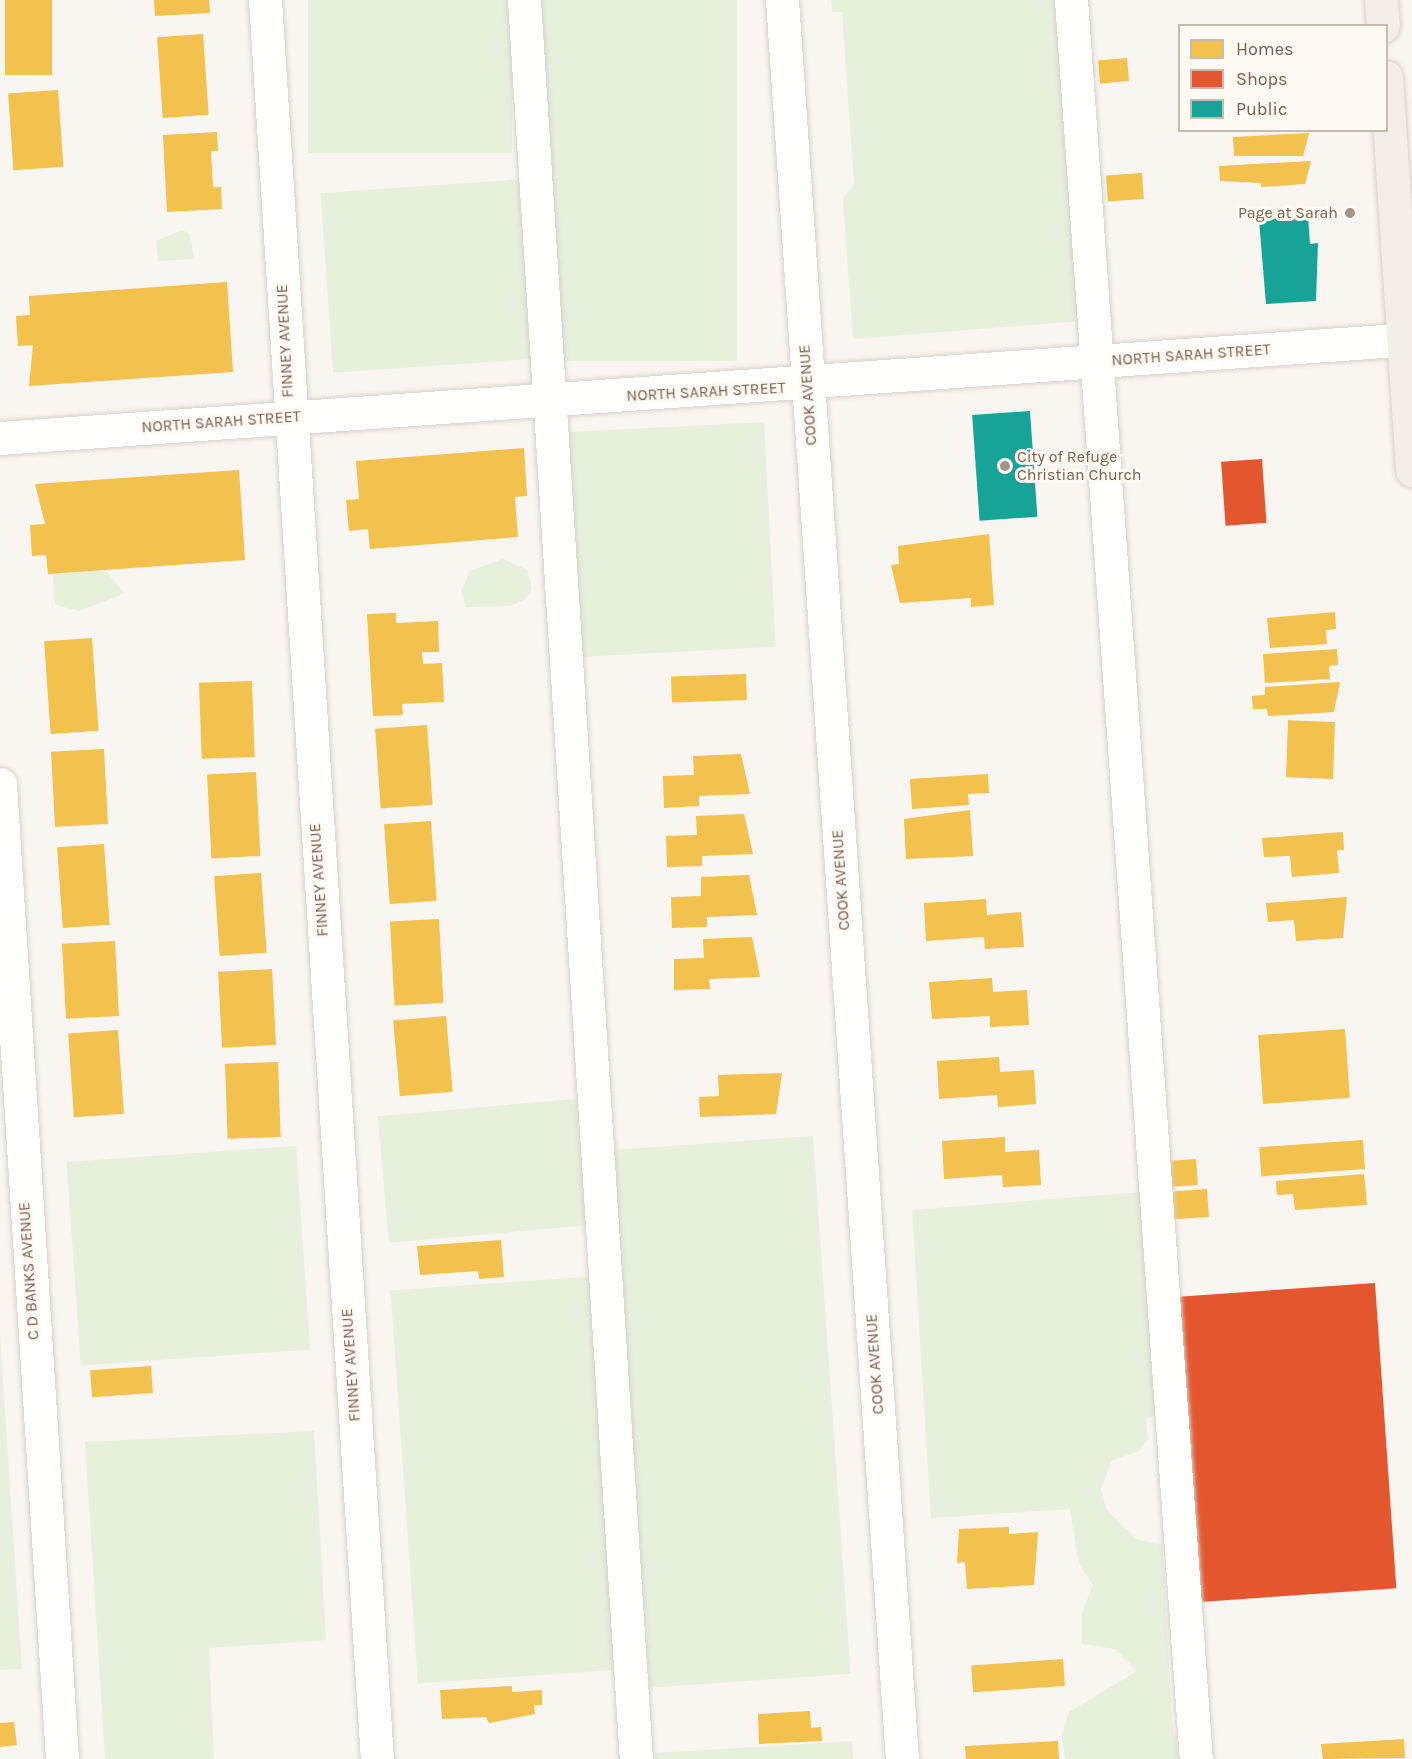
<!DOCTYPE html>
<style>
body{margin:0}
#map{position:relative;width:1412px;height:1759px;overflow:hidden;background:#f9f5f0;font-family:Karla,sans-serif}
div>[style]{position:absolute}
.green>*{inset:0;background:#e7f0db;transform-origin:0 0}
.homes>*{inset:0;background:#f2c14e;transform-origin:0 0}
.shops>*{inset:0;background:#e4572e;transform-origin:0 0}
.public>*{inset:0;background:#17a398;transform-origin:0 0}
.roads{filter:drop-shadow(0 0 2px #d7d1cb) drop-shadow(0 0 2px #d7d1cb)}
.minor>*{height:33px;margin:-16.5px;padding:0 16.5px;transform-origin:16.5px;border-radius:16.5px;background:#fefefd}
.major>*{height:33px;margin:-16.5px;padding:0 16.5px;transform-origin:16.5px;border-radius:16.5px;background:#f3eee8}
.dots>*{width:16px;height:16px;translate:-50% -50%;box-sizing:border-box;border:3px solid #fffaf3;border-radius:50%}
span{translate:-50% -50%;white-space:nowrap;text-align:center;line-height:1.15;-webkit-text-stroke:6px #fffaf3;paint-order:stroke}
.poi-label{font-size:16px;color:#7a5c4d}
.right{translate:-100% -50%;text-align:right}
.left{translate:0 -50%;text-align:left}
.street-label{font-size:16px;color:#7a5c4d}
.legend{position:absolute;left:1178px;top:24px;width:210px;height:108px;box-sizing:border-box;background:#fffaf3;border:2px solid #cabbb1;margin:0;padding:8px 10px;list-style:none;font-size:18px;color:#7a5c4d}
.legend li{display:flex;align-items:center;gap:12px;height:30px}
.legend b{width:30px;border:2px solid #cabbb1}
</style>
<div id="map">
<div class="green">
<i style="left:308px;top:0;width:204px;height:153px"></i>
<i style="left:537px;top:0;width:200px;height:361px"></i>
<i style="clip-path:polygon(831px 0,1062px 0,1081px 321px,853px 339px,843px 200px,854px 184px,842px 12px,832px 12px)"></i>
<i style="left:524px;top:179px;width:180px;height:204px;rotate:86deg"></i>
<i style="clip-path:polygon(182px 230px,190px 234px,194px 259px,158px 261px,156px 241px)"></i>
<i style="left:764px;top:422px;width:225px;height:203px;rotate:87deg"></i>
<i style="clip-path:polygon(503px 559px,527px 570px,532px 589px,525px 599px,511px 606px,466px 607px,461px 591px,470px 571px)"></i>
<i style="clip-path:polygon(105px 570px,125px 593px,80px 611px,55px 605px,53px 573px)"></i>
<i style="left:586px;top:1098px;width:127px;height:209px;rotate:85deg"></i>
<i style="left:813px;top:1136px;width:539px;height:201px;rotate:86deg"></i>
<i style="left:296px;top:1146px;width:204px;height:230px;rotate:86deg"></i>
<i style="clip-path:polygon(1142px 1192px,1156px 1414px,1146px 1419px,1148px 1440px,1139px 1451px,1111px 1461px,1101px 1489px,1106px 1509px,1138px 1540px,1162px 1544px,1172px 1721px,1179px 1759px,1065px 1759px,1062px 1734px,1069px 1712px,1137px 1671px,1115px 1649px,1082px 1644px,1082px 1613px,1093px 1585px,1079px 1564px,1070px 1509px,931px 1518px,912px 1210px)"></i>
<i style="left:598px;top:1276px;width:394px;height:208px;rotate:86deg"></i>
<i style="clip-path:polygon(0 1335px,22px 1669px,0 1670px)"></i>
<i style="clip-path:polygon(314px 1431px,326px 1640px,209px 1648px,214px 1759px,105px 1759px,85px 1442px)"></i>
<i style="clip-path:polygon(852px 1741px,853px 1759px,656px 1759px,656px 1753px)"></i>
</div>
<div class="homes">
<i style="left:5px;top:0;width:47px;height:75px"></i>
<i style="clip-path:polygon(154px 0,209px 0,210px 13px,155px 16px)"></i>
<i style="left:203px;top:34px;width:81px;height:46px;rotate:86deg"></i>
<i style="left:1127px;top:58px;width:23px;height:29px;rotate:85deg"></i>
<i style="left:58px;top:90px;width:77px;height:50px;rotate:86deg"></i>
<i style="clip-path:polygon(217px 132px,218px 151px,211px 151px,213px 187px,221px 187px,222px 209px,167px 212px,163px 135px)"></i>
<i style="clip-path:polygon(1309px 133px,1303px 156px,1234px 156px,1233px 137px)"></i>
<i style="clip-path:polygon(1311px 161px,1305px 184px,1261px 187px,1261px 183px,1220px 181px,1219px 166px)"></i>
<i style="left:1142px;top:173px;width:26px;height:36px;rotate:86deg"></i>
<i style="clip-path:polygon(227px 282px,233px 372px,29px 386px,33px 345px,18px 346px,16px 316px,30px 315px,29px 296px)"></i>
<i style="clip-path:polygon(524px 448px,527px 496px,515px 497px,518px 537px,370px 549px,368px 529px,349px 531px,346px 500px,359px 499px,356px 461px)"></i>
<i style="clip-path:polygon(239px 470px,245px 560px,48px 574px,46px 555px,32px 556px,30px 525px,45px 524px,35px 484px)"></i>
<i style="clip-path:polygon(989px 534px,994px 605px,971px 607px,971px 598px,900px 603px,891px 565px,899px 564px,898px 546px)"></i>
<i style="clip-path:polygon(1335px 612px,1336px 629px,1326px 630px,1327px 644px,1270px 648px,1267px 618px)"></i>
<i style="clip-path:polygon(396px 613px,396px 623px,438px 621px,439px 652px,422px 652px,423px 664px,442px 663px,444px 702px,402px 704px,403px 715px,373px 716px,367px 614px)"></i>
<i style="left:92px;top:638px;width:93px;height:48px;rotate:86deg"></i>
<i style="clip-path:polygon(1337px 649px,1338px 665px,1329px 666px,1330px 679px,1265px 683px,1263px 654px)"></i>
<i style="left:746px;top:674px;width:26px;height:75px;rotate:88deg"></i>
<i style="left:252px;top:681px;width:76px;height:53px;rotate:88deg"></i>
<i style="clip-path:polygon(1340px 682px,1334px 712px,1268px 716px,1267px 709px,1253px 709px,1252px 696px,1265px 695px,1265px 687px)"></i>
<i style="left:1335px;top:722px;width:57px;height:47px;rotate:92deg"></i>
<i style="left:427px;top:725px;width:80px;height:52px;rotate:86deg"></i>
<i style="left:104px;top:749px;width:75px;height:53px;rotate:87deg"></i>
<i style="clip-path:polygon(741px 754px,750px 794px,699px 796px,699px 806px,664px 808px,663px 776px,694px 775px,693px 756px)"></i>
<i style="left:256px;top:772px;width:84px;height:49px;rotate:87deg"></i>
<i style="clip-path:polygon(988px 774px,989px 793px,968px 794px,969px 805px,912px 809px,910px 779px)"></i>
<i style="clip-path:polygon(970px 810px,973px 856px,906px 859px,904px 819px)"></i>
<i style="clip-path:polygon(744px 814px,753px 854px,702px 856px,702px 866px,667px 867px,666px 836px,697px 835px,696px 816px)"></i>
<i style="left:431px;top:821px;width:80px;height:47px;rotate:86deg"></i>
<i style="clip-path:polygon(1343px 832px,1344px 850px,1337px 850px,1339px 873px,1292px 877px,1290px 856px,1264px 857px,1262px 838px)"></i>
<i style="left:104px;top:844px;width:81px;height:47px;rotate:86deg"></i>
<i style="left:261px;top:873px;width:80px;height:47px;rotate:86deg"></i>
<i style="clip-path:polygon(749px 875px,757px 915px,707px 917px,707px 927px,672px 928px,671px 897px,701px 896px,701px 877px)"></i>
<i style="clip-path:polygon(1347px 897px,1343px 938px,1296px 941px,1294px 920px,1268px 922px,1266px 903px)"></i>
<i style="clip-path:polygon(986px 899px,987px 915px,1021px 912px,1024px 947px,985px 949px,984px 937px,926px 941px,924px 903px)"></i>
<i style="left:439px;top:919px;width:84px;height:49px;rotate:87deg"></i>
<i style="clip-path:polygon(752px 937px,760px 977px,709px 979px,710px 989px,674px 990px,674px 959px,704px 958px,703px 939px)"></i>
<i style="left:115px;top:941px;width:75px;height:53px;rotate:87deg"></i>
<i style="left:272px;top:969px;width:76px;height:54px;rotate:87deg"></i>
<i style="clip-path:polygon(992px 978px,993px 992px,1027px 990px,1029px 1025px,990px 1027px,990px 1016px,932px 1019px,929px 982px)"></i>
<i style="left:446px;top:1016px;width:76px;height:53px;rotate:85deg"></i>
<i style="left:1345px;top:1029px;width:69px;height:87px;rotate:86deg"></i>
<i style="left:118px;top:1030px;width:84px;height:50px;rotate:86deg"></i>
<i style="clip-path:polygon(999px 1057px,1000px 1072px,1034px 1070px,1036px 1104px,998px 1107px,997px 1095px,939px 1099px,937px 1061px)"></i>
<i style="left:278px;top:1062px;width:75px;height:53px;rotate:88deg"></i>
<i style="clip-path:polygon(782px 1073px,776px 1114px,700px 1117px,699px 1097px,719px 1096px,718px 1075px)"></i>
<i style="clip-path:polygon(1005px 1137px,1005px 1152px,1039px 1150px,1041px 1185px,1003px 1187px,1002px 1175px,944px 1179px,942px 1141px)"></i>
<i style="left:1363px;top:1140px;width:29px;height:104px;rotate:86deg"></i>
<i style="left:1196px;top:1159px;width:26px;height:26px;rotate:86deg"></i>
<i style="clip-path:polygon(1364px 1174px,1367px 1205px,1295px 1210px,1293px 1194px,1277px 1195px,1276px 1181px)"></i>
<i style="left:1207px;top:1189px;width:28px;height:35px;rotate:86deg"></i>
<i style="clip-path:polygon(501px 1240px,504px 1277px,479px 1279px,478px 1271px,420px 1275px,417px 1246px)"></i>
<i style="left:151px;top:1366px;width:27px;height:61px;rotate:86deg"></i>
<i style="clip-path:polygon(1009px 1527px,1009px 1534px,1038px 1532px,1034px 1585px,967px 1589px,965px 1562px,957px 1563px,959px 1529px)"></i>
<i style="left:1063px;top:1659px;width:27px;height:92px;rotate:86deg"></i>
<i style="clip-path:polygon(512px 1686px,512px 1692px,542px 1690px,542px 1705px,534px 1705px,535px 1714px,489px 1723px,486px 1717px,442px 1719px,440px 1690px)"></i>
<i style="clip-path:polygon(810px 1711px,811px 1728px,821px 1727px,822px 1741px,759px 1744px,758px 1714px)"></i>
<i style="clip-path:polygon(14px 1722px,17px 1745px,0 1747px,0 1723px)"></i>
<i style="clip-path:polygon(1404px 1739px,1405px 1758px,1323px 1759px,1321px 1744px)"></i>
<i style="clip-path:polygon(1058px 1741px,1059px 1759px,966px 1759px,965px 1746px)"></i>
</div>
<div class="shops">
<i style="left:1262px;top:459px;width:64px;height:41px;rotate:86deg"></i>
<i style="left:1375px;top:1283px;width:306px;height:204px;rotate:86deg"></i>
</div>
<div class="public">
<i style="clip-path:polygon(1308px 216px,1310px 244px,1318px 243px,1316px 301px,1266px 304px,1259px 220px)"></i>
<i style="left:1030px;top:411px;width:106px;height:58px;rotate:86deg"></i>
</div>
<div class="roads">
<div class="minor">
<i style="left:265px;top:0;width:1763px;rotate:86.36deg"></i>
<i style="left:524px;top:0;width:1763px;rotate:86.36deg"></i>
<i style="left:782px;top:0;width:1763px;rotate:86.1deg"></i>
<i style="left:1071px;top:0;width:1763px;rotate:85.94deg"></i>
<i style="left:0;top:438px;width:1415px;rotate:-4.01deg"></i>
<i style="left:0;top:784px;width:977px;rotate:86.36deg"></i>
</div>
<div class="major">
<i style="left:1381px;top:0;width:26px;rotate:86deg"></i>
<i style="left:1386px;top:77px;width:394px;rotate:86.2deg"></i>
</div>
</div>
<div class="dots">
<i style="left:1350px;top:213px;background:#a69286"></i>
<i style="left:1005px;top:466px;background:#a69286"></i>
</div>
<div class="poi-label">
<span class="right" style="left:1338px;top:213px">Page at Sarah</span>
<span class="left" style="left:1017px;top:466px">City of Refuge<br>Christian Church</span>
</div>
<div class="street-label">
<span style="left:285px;top:341px;rotate:-93deg">FINNEY AVENUE</span>
<span style="left:1191px;top:355px;rotate:-4deg">NORTH SARAH STREET</span>
<span style="left:706px;top:392px;rotate:-3deg">NORTH SARAH STREET</span>
<span style="left:808px;top:395px;rotate:-94deg">COOK AVENUE</span>
<span style="left:221px;top:422px;rotate:-4deg">NORTH SARAH STREET</span>
<span style="left:319px;top:880px;rotate:-94deg">FINNEY AVENUE</span>
<span style="left:841px;top:880px;rotate:-94deg">COOK AVENUE</span>
<span style="left:29px;top:1271px;rotate:-94deg">C D BANKS AVENUE</span>
<span style="left:875px;top:1364px;rotate:-94deg">COOK AVENUE</span>
<span style="left:351px;top:1365px;rotate:-94deg">FINNEY AVENUE</span>
</div>
<ul class="legend">
<li><b style="height:16px;background:#f2c14e"></b>Homes</li>
<li><b style="height:16px;background:#e4572e"></b>Shops</li>
<li><b style="height:16px;background:#17a398"></b>Public</li>
</ul>
</div>
